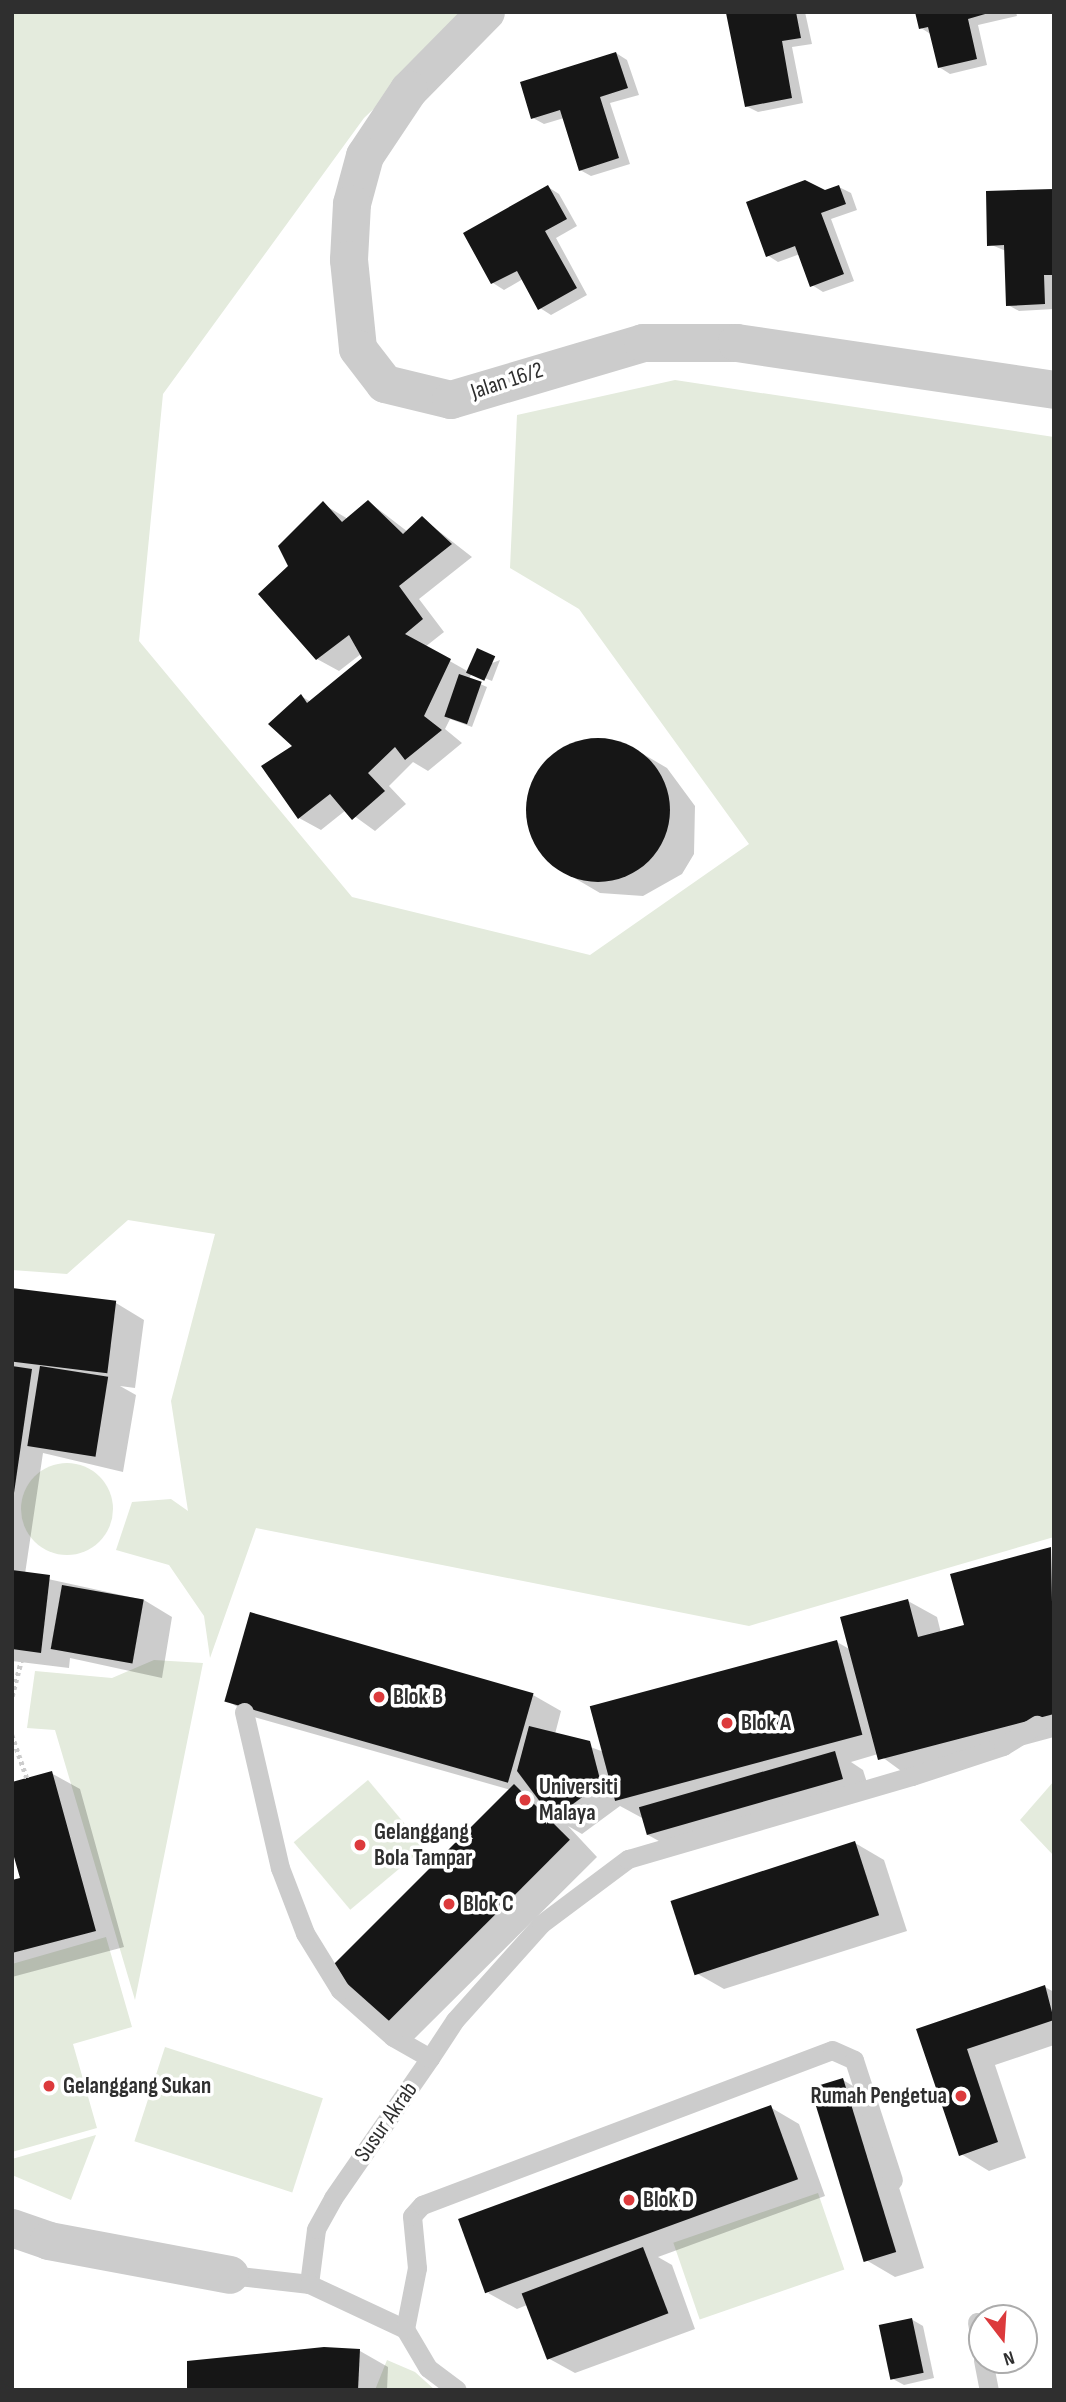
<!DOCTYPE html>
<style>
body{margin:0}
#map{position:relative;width:1066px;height:2402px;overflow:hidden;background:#fff;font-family:"Sofia Sans Condensed",sans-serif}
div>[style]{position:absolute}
.green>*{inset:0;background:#e4ebdd;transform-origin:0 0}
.round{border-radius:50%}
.shadow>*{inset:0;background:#0003}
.building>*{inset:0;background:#161616;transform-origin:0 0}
.path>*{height:4.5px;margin-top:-2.25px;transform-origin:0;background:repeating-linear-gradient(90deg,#ccc 0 3.5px,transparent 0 7px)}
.lane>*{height:19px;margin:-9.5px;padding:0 9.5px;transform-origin:9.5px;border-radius:9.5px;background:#ccc}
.street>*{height:38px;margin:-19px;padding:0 19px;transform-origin:19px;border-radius:19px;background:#ccc}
.dots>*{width:19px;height:19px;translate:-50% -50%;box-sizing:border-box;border:4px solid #fff;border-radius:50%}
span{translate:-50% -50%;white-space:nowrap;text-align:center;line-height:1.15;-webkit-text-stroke:7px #fff;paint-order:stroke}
.street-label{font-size:23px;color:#2f2f2f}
.poi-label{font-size:23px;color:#2f2f2f;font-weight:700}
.left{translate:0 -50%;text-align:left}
.right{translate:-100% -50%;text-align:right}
.frame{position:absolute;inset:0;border:14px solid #2f2f2f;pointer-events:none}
.north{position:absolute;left:968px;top:2304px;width:70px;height:70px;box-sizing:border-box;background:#fff;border:2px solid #acacac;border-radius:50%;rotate:163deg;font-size:19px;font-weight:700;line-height:28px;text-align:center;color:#2f2f2f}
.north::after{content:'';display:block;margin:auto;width:24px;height:32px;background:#dc3a3c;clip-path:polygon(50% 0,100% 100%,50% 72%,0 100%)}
</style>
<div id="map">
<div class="green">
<i style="clip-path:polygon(12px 12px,476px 12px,364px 118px,163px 394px,139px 641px,352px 897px,590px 955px,749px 844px,579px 609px,510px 568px,517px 415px,675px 380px,1054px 437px,1054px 1537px,749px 1626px,256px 1528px,210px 1658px,204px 1616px,169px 1565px,116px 1550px,132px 1502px,171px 1499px,188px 1511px,171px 1401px,215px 1234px,128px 1220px,67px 1274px,12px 1270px)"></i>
<i class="round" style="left:21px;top:1463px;width:92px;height:92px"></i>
<i style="clip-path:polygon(154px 1660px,203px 1663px,135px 2000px,55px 1730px,27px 1728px,35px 1671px,112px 1678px)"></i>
<i style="left:368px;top:1780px;width:88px;height:97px;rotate:50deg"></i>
<i style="clip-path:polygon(1054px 1781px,1054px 1856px,1020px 1820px)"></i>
<i style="clip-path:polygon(106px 1937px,132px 2027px,73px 2044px,97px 2128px,12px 2152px,12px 1964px)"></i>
<i style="left:165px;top:2047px;width:166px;height:99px;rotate:18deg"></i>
<i style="clip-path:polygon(96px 2135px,71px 2200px,12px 2175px,12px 2159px)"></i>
<i style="left:818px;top:2193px;width:81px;height:153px;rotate:71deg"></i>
<i style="clip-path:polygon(387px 2360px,415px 2372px,435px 2390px,375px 2390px)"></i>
</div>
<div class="shadow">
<i style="clip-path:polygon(805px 12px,812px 44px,792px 47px,803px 103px,758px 112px,746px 106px,728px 14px)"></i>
<i style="clip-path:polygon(917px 12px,1016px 12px,1017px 16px,978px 25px,987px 65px,950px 74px,939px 67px,932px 35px,921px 28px)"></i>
<i style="clip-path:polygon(616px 53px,627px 60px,639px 95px,610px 103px,630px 164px,591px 176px,580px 170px,564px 118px,544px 124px,533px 118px)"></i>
<i style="clip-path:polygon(548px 187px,559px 194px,577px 226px,556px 238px,587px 295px,551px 315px,540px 308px,523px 279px,504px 290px,493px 283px)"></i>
<i style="clip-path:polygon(839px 187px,851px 193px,857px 210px,831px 219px,854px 281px,823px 292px,812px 285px,800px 254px,778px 262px,767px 255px,825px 192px)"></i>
<i style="clip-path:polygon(1054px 191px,1054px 309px,1019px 311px,1008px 305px,1006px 251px,989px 244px)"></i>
<i style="clip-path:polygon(369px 502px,408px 532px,422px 518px,472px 557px,419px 599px,444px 632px,425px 647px,469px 672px,500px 660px,492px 681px,472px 673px,469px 679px,487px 687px,472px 727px,450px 719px,445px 729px,462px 743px,428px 771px,413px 762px,389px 786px,406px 804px,375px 831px,346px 810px,321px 830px,299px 818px,295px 747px,301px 696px,311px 702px,364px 658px,361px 654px,339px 671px,317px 659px,290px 567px,323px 504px,348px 519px)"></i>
<i style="clip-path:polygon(590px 740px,638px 751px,667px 768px,695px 806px,694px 854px,682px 874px,643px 896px,600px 893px,571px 876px,552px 865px,529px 827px,534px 780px,567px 746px)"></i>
<i style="clip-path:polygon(12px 1290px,116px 1303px,144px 1320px,135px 1388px,120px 1386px,136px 1395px,123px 1472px,43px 1453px,25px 1574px,144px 1600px,172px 1617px,162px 1678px,70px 1658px,69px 1668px,12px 1661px)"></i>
<i style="clip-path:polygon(1050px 1549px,1054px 1737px,908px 1776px,878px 1754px,851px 1762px,863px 1770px,871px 1795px,677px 1851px,648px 1835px,644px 1819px,620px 1806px,582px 1834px,568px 1826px,597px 1857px,414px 2039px,385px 2023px,511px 1790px,254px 1717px,226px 1700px,533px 1695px,561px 1711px,555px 1734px,604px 1752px,837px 1642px,851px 1650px,908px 1601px,937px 1617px,941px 1633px,966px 1626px)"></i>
<i style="clip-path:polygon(51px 1773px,80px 1789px,124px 1947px,12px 1977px,12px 1882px,22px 1879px)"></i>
<i style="clip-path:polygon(855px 1843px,884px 1860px,907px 1931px,724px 1989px,696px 1973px)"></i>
<i style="clip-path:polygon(1045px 1987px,1054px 1992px,1054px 2045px,995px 2065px,1026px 2158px,989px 2171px,961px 2154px,919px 2030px)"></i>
<i style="clip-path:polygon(843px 2080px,871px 2097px,924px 2268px,895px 2277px,866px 2260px)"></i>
<i style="clip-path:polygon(770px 2107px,799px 2124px,825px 2196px,658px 2257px,672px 2265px,695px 2329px,575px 2373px,546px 2357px,527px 2305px,517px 2309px,488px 2293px)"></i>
<i style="clip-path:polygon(911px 2319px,923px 2326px,934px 2378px,904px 2385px,893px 2379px)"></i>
<i style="clip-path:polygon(360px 2351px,388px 2367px,387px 2390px,187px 2390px)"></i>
</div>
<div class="building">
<i style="clip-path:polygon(796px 12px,801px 38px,782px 41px,792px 98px,745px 107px,726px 13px)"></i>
<i style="clip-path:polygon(915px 12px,992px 12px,968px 19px,977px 59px,938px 68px,928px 27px,919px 29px)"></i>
<i style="clip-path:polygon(616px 52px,628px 88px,600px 97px,619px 158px,579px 171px,560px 110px,531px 119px,520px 82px)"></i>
<i style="clip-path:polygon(805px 180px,825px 190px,839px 185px,846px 204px,821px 213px,844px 274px,810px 287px,795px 246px,766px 257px,746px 202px)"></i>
<i style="clip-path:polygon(548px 185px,567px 219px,545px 231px,577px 288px,538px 310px,517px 271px,491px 284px,463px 233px)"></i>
<i style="clip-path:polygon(1054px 189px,1054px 275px,1044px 275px,1045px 304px,1006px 306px,1004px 245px,987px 246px,986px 191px)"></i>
<i style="clip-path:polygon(368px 500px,403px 534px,422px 516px,452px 544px,399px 586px,423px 619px,405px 634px,451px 659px,424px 716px,442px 730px,405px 760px,395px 747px,368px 773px,385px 791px,352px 820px,330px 794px,298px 819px,261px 766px,292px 746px,268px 724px,301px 694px,307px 703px,362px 658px,349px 635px,316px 660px,258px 594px,288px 566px,278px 546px,323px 501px,342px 522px)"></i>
<i style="left:477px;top:648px;width:20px;height:27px;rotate:24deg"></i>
<i style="left:459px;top:674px;width:24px;height:45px;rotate:19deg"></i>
<i class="round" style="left:526px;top:738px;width:144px;height:144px"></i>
<i style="left:12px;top:1288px;width:105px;height:73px;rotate:7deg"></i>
<i style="clip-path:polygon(12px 1366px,32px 1369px,14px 1493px,12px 1493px)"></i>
<i style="left:40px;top:1366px;width:69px;height:81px;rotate:9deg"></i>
<i style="clip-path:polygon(1051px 1547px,1054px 1714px,878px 1760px,840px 1617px,908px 1599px,918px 1637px,964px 1625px,950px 1574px)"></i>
<i style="clip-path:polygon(12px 1570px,50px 1575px,41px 1653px,12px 1649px)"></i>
<i style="left:62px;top:1585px;width:83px;height:65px;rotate:10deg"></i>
<i style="left:250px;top:1612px;width:295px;height:93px;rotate:16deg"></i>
<i style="left:837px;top:1640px;width:98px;height:256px;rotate:75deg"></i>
<i style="clip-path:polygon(529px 1726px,590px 1741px,601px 1783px,553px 1819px,517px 1771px)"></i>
<i style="left:835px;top:1751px;width:29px;height:204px;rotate:74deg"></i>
<i style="clip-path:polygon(52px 1771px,96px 1931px,12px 1953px,12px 1880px,20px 1878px,12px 1850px,12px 1782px)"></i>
<i style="left:514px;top:1784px;width:79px;height:262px;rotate:45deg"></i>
<i style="left:855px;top:1841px;width:78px;height:194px;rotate:72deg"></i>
<i style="clip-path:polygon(1045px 1985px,1054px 2020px,967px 2049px,998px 2142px,959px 2156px,916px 2029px)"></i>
<i style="left:843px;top:2078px;width:182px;height:34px;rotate:73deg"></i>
<i style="left:771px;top:2105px;width:79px;height:333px;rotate:70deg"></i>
<i style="left:643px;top:2247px;width:71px;height:130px;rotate:69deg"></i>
<i style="left:912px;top:2318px;width:56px;height:34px;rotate:78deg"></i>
<i style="clip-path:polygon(324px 2347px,360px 2349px,358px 2390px,187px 2390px,187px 2361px)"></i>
</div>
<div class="path">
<i style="left:12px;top:1656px;width:48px;rotate:7.1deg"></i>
<i style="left:12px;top:1696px;width:40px;rotate:-75.6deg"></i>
<i style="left:12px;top:1735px;width:46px;rotate:70.8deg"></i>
</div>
<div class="lane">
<i style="left:430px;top:2058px;width:45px;rotate:-56.7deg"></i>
<i style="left:455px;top:2020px;width:129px;rotate:-48.1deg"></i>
<i style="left:541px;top:1924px;width:109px;rotate:-36.8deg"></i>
<i style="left:628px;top:1859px;width:296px;rotate:-16.3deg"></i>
<i style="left:912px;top:1776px;width:96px;rotate:-18.2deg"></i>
<i style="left:1003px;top:1746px;width:40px;rotate:-32deg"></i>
<i style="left:230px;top:2275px;width:80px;rotate:6.5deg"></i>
<i style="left:309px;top:2284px;width:55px;rotate:-82.7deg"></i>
<i style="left:316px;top:2229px;width:35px;rotate:-61deg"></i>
<i style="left:333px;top:2198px;width:170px;rotate:-55.3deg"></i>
<i style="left:430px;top:2058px;width:43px;rotate:-150.4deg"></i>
<i style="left:393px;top:2037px;width:71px;rotate:-138.4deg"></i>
<i style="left:340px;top:1990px;width:67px;rotate:-121.6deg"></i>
<i style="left:305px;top:1933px;width:70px;rotate:-111deg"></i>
<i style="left:280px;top:1868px;width:160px;rotate:-103deg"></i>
<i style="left:309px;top:2284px;width:106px;rotate:25.1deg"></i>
<i style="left:405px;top:2329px;width:45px;rotate:59.5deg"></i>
<i style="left:428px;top:2368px;width:36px;rotate:37deg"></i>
<i style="left:977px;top:2322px;width:30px;rotate:81deg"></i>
<i style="left:405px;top:2329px;width:62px;rotate:-78.9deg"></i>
<i style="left:417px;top:2268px;width:52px;rotate:-95.5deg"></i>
<i style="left:412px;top:2216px;width:15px;rotate:-48deg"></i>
<i style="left:422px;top:2205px;width:438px;rotate:-20.7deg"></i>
<i style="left:832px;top:2050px;width:24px;rotate:24deg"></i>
<i style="left:854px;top:2060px;width:126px;rotate:72deg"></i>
<i style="left:983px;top:2360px;width:31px;rotate:79deg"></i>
</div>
<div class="street">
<i style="left:486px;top:12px;width:110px;rotate:134.6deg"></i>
<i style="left:409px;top:90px;width:79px;rotate:123.7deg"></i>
<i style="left:365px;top:156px;width:50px;rotate:105.2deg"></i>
<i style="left:352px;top:204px;width:56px;rotate:93.1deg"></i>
<i style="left:349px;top:260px;width:89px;rotate:84.2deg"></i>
<i style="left:358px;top:349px;width:44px;rotate:52.4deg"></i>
<i style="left:385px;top:384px;width:68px;rotate:13.6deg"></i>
<i style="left:451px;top:400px;width:200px;rotate:-16.5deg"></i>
<i style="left:643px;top:343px;width:94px"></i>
<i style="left:737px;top:343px;width:320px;rotate:8.4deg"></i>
<i style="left:12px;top:2228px;width:39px;rotate:19deg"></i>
<i style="left:49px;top:2241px;width:184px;rotate:10.6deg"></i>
</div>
<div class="dots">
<i style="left:379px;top:1697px;background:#dc3a3c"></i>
<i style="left:727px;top:1723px;background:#dc3a3c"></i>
<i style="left:525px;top:1800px;background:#dc3a3c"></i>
<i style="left:360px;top:1845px;background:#dc3a3c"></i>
<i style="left:449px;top:1904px;background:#dc3a3c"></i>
<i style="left:49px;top:2086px;background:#dc3a3c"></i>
<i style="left:961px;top:2096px;background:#dc3a3c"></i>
<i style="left:629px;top:2200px;background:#dc3a3c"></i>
</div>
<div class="street-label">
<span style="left:507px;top:381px;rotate:-18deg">Jalan 16/2</span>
<span style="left:386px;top:2122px;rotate:-55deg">Susur Akrab</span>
</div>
<div class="poi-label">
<span class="left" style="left:393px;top:1697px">Blok B</span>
<span class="left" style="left:741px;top:1723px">Blok A</span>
<span class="left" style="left:539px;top:1800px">Universiti<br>Malaya</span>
<span class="left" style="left:374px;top:1845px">Gelanggang<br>Bola Tampar</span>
<span class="left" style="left:463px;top:1904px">Blok C</span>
<span class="left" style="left:63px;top:2086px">Gelanggang Sukan</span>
<span class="right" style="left:947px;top:2096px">Rumah Pengetua</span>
<span class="left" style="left:643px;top:2200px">Blok D</span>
</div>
<div class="frame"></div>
<div class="north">N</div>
</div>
